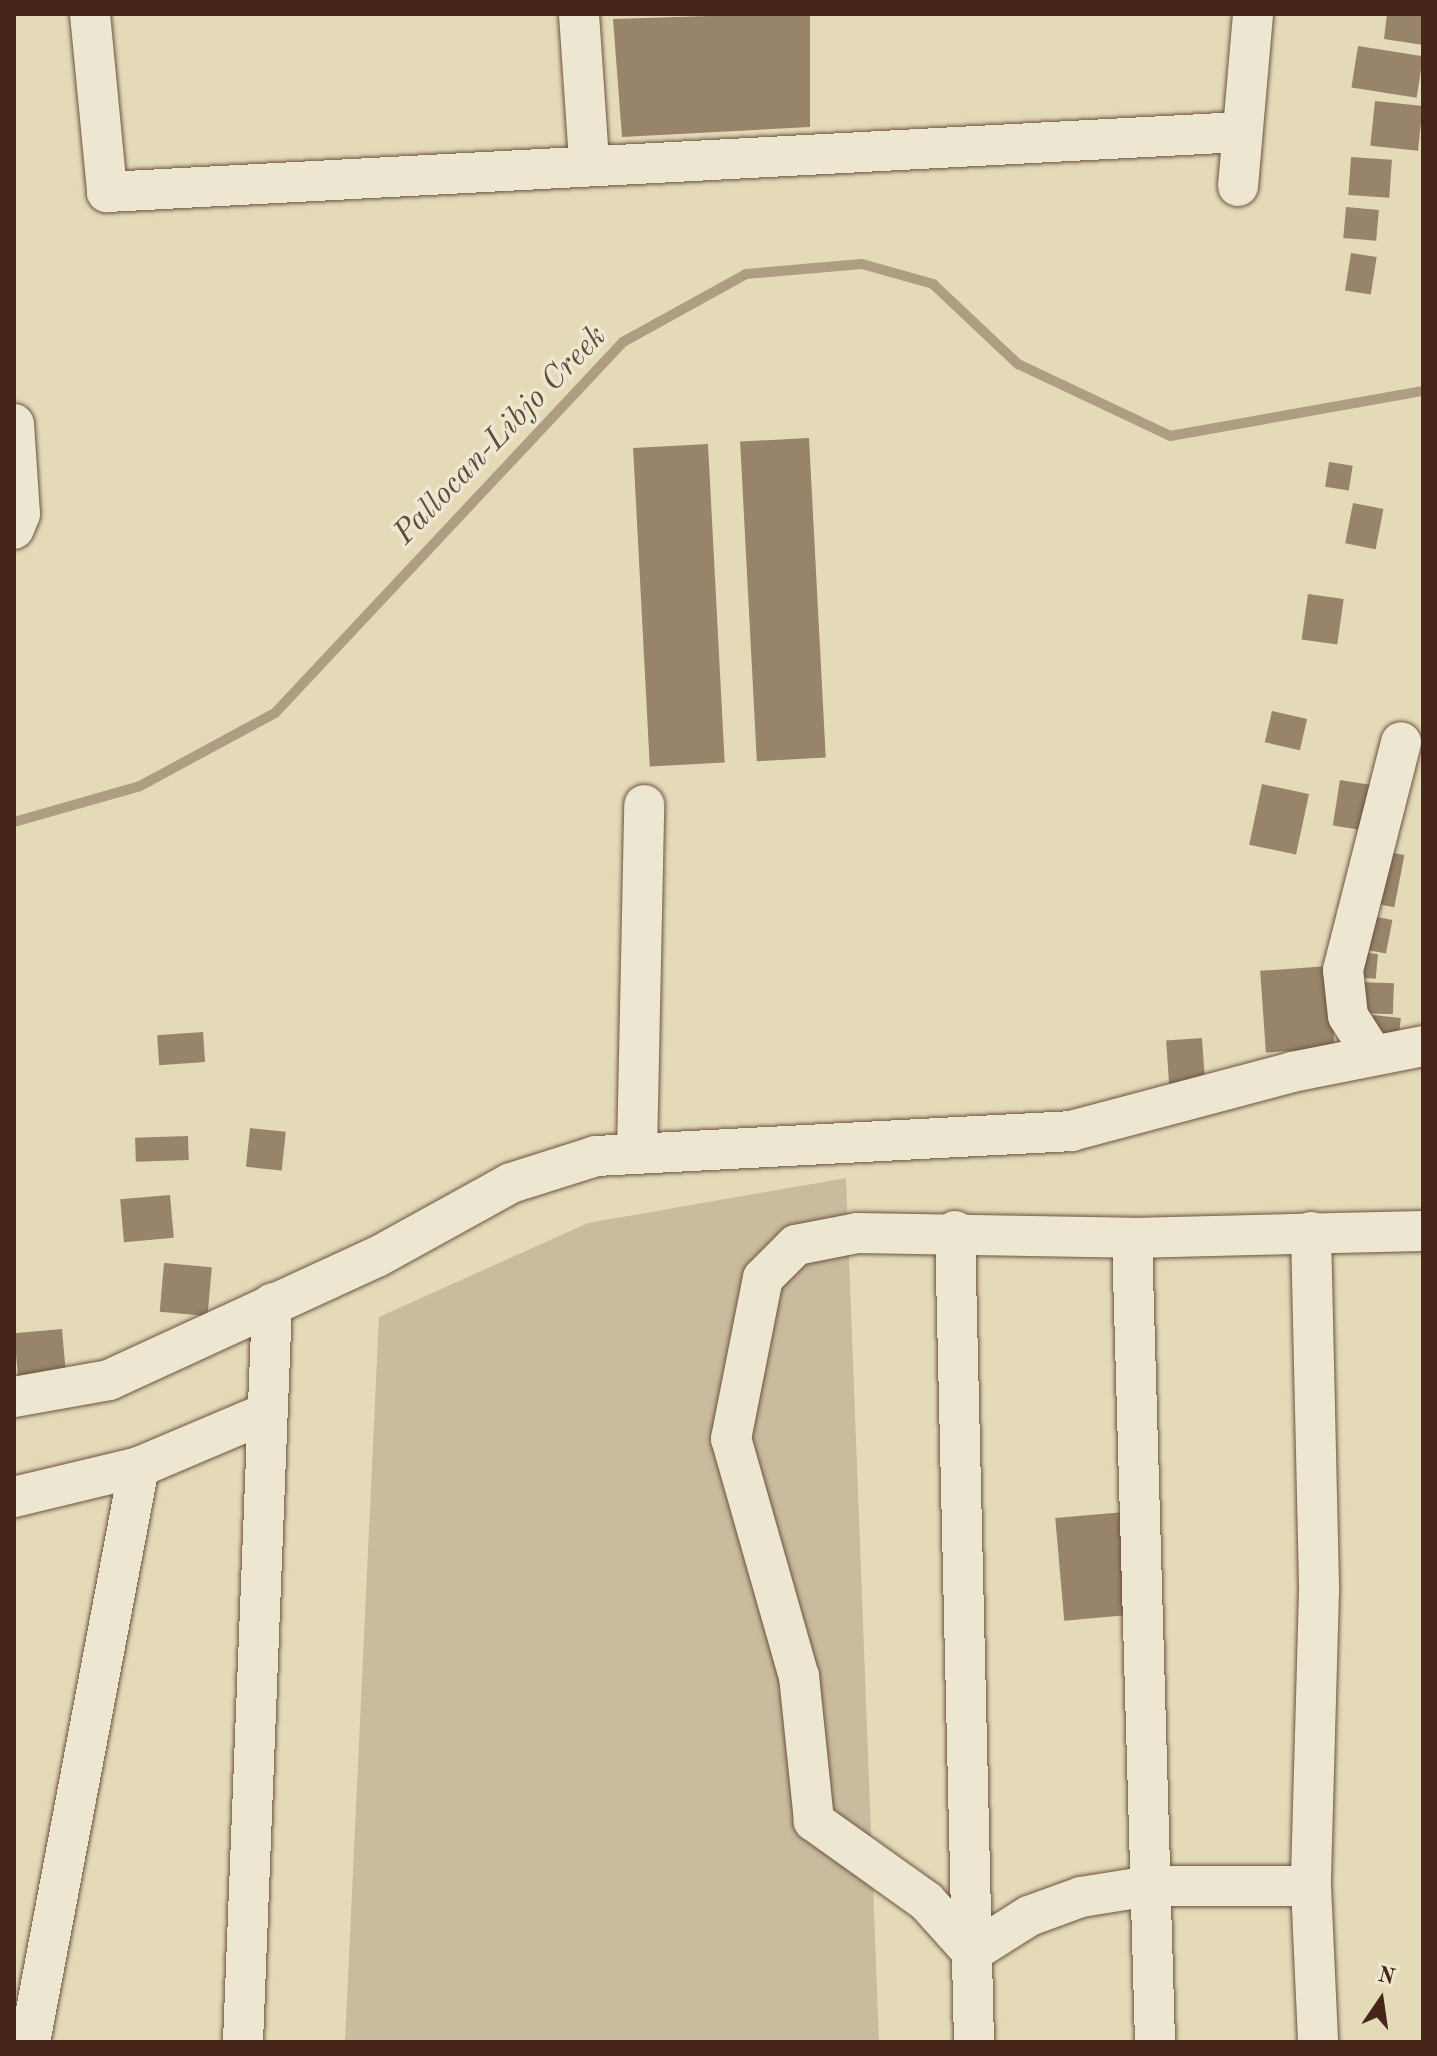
<!DOCTYPE html>
<style>
body{margin:0}
#map{position:relative;width:1437px;height:2056px;overflow:hidden;background:#e4dab8;font-family:"Old Standard TT",serif}
div>[style]{position:absolute}
.green>*{inset:0;background:#c9bb9d}
.stream>*{height:10px;margin:-5px;padding:0 5px;transform-origin:5px;border-radius:5px;background:#ae9d82}
.building>*{inset:0;background:#98846b;transform-origin:0 0}
.roads{filter:drop-shadow(0 0 2px #6d5340) drop-shadow(0 0 2px #6d5340)}
.minor>*{height:40px;margin:-20px;padding:0 20px;transform-origin:20px;border-radius:20px;background:#ede7d1}
span{translate:-50% -50%;white-space:nowrap;text-align:center;line-height:1.15;-webkit-text-stroke:7px #ede7d1;paint-order:stroke}
.water-label{font-size:32px;color:#644a38;font-style:italic}
.frame{position:absolute;inset:0;border:16px solid #452618;pointer-events:none}
.north{position:absolute;left:1341px;top:1960px;width:80px;height:80px;-webkit-text-stroke:6px #ede7d1;paint-order:stroke;rotate:13deg;font-size:22px;font-weight:700;line-height:32px;text-align:center;color:#452618}
.north::after{content:'';display:block;margin:auto;width:28px;height:36px;background:#452618;clip-path:polygon(50% 0,100% 100%,50% 72%,0 100%)}
</style>
<div id="map">
<div class="green">
<i style="clip-path:polygon(846px 1178px,879px 2042px,345px 2042px,379px 1317px,588px 1223px)"></i>
</div>
<div class="stream">
<i style="left:14px;top:822px;width:131px;rotate:-15.9deg"></i>
<i style="left:140px;top:786px;width:153px;rotate:-28.4deg"></i>
<i style="left:275px;top:713px;width:509px;rotate:-46.83deg"></i>
<i style="left:623px;top:342px;width:141px;rotate:-28.9deg"></i>
<i style="left:746px;top:274px;width:116px;rotate:-4.9deg"></i>
<i style="left:862px;top:264px;width:74px;rotate:15.7deg"></i>
<i style="left:933px;top:284px;width:117px;rotate:43.3deg"></i>
<i style="left:1018px;top:364px;width:168px;rotate:25.3deg"></i>
<i style="left:1170px;top:436px;width:257px;rotate:-10.1deg"></i>
</div>
<div class="building">
<i style="clip-path:polygon(768px 14px,810px 14px,810px 127px,622px 137px,613px 19px)"></i>
<i style="clip-path:polygon(1387px 14px,1423px 14px,1423px 45px,1384px 39px)"></i>
<i style="left:1358px;top:46px;width:66px;height:42px;rotate:9deg"></i>
<i style="left:1375px;top:101px;width:48px;height:45px;rotate:6deg"></i>
<i style="left:1351px;top:157px;width:41px;height:38px;rotate:4deg"></i>
<i style="left:1346px;top:207px;width:33px;height:31px;rotate:5deg"></i>
<i style="left:1351px;top:253px;width:26px;height:38px;rotate:9deg"></i>
<i style="left:809px;top:438px;width:320px;height:69px;rotate:87deg"></i>
<i style="left:708px;top:444px;width:319px;height:75px;rotate:87deg"></i>
<i style="left:1329px;top:462px;width:24px;height:25px;rotate:9deg"></i>
<i style="left:1353px;top:503px;width:31px;height:41px;rotate:11deg"></i>
<i style="left:1308px;top:594px;width:36px;height:46px;rotate:8deg"></i>
<i style="left:1272px;top:711px;width:36px;height:32px;rotate:13deg"></i>
<i style="left:1340px;top:780px;width:32px;height:46px;rotate:9deg"></i>
<i style="left:1262px;top:784px;width:48px;height:62px;rotate:12deg"></i>
<i style="left:1373px;top:849px;width:32px;height:53px;rotate:11deg"></i>
<i style="left:1361px;top:914px;width:32px;height:34px;rotate:11deg"></i>
<i style="left:1356px;top:952px;width:22px;height:25px;rotate:5deg"></i>
<i style="left:1329px;top:966px;width:82px;height:69px;rotate:86deg"></i>
<i style="left:1359px;top:982px;width:35px;height:31px;rotate:2deg"></i>
<i style="left:1373px;top:1015px;width:28px;height:30px;rotate:6deg"></i>
<i style="left:203px;top:1032px;width:30px;height:46px;rotate:86deg"></i>
<i style="left:1202px;top:1038px;width:44px;height:36px;rotate:86deg"></i>
<i style="left:250px;top:1128px;width:36px;height:39px;rotate:6deg"></i>
<i style="left:188px;top:1136px;width:24px;height:53px;rotate:88deg"></i>
<i style="left:170px;top:1195px;width:43px;height:50px;rotate:85deg"></i>
<i style="left:164px;top:1263px;width:48px;height:49px;rotate:5deg"></i>
<i style="left:62px;top:1329px;width:46px;height:48px;rotate:85deg"></i>
<i style="left:1125px;top:1512px;width:103px;height:70px;rotate:85deg"></i>
</div>
<div class="roads">
<div class="minor">
<i style="left:90px;top:14px;width:179px;rotate:84.5deg"></i>
<i style="left:107px;top:192px;width:1135px;rotate:-3.03deg"></i>
<i style="left:579px;top:14px;width:147px;rotate:86.1deg"></i>
<i style="left:1238px;top:186px;width:173px;rotate:-85deg"></i>
<i style="left:14px;top:424px;width:90px;rotate:86.2deg"></i>
<i style="left:20px;top:514px;width:16px;rotate:112deg"></i>
<i style="left:1373px;top:1055px;width:46px;rotate:-122.7deg"></i>
<i style="left:1348px;top:1016px;width:46px;rotate:-96.2deg"></i>
<i style="left:1343px;top:970px;width:235px;rotate:-75.7deg"></i>
<i style="left:637px;top:1152px;width:347px;rotate:-88.8deg"></i>
<i style="left:955px;top:1231px;width:811px;rotate:88.66deg"></i>
<i style="left:1311px;top:1232px;width:359px;rotate:88.7deg"></i>
<i style="left:1319px;top:1591px;width:295px;rotate:91.6deg"></i>
<i style="left:1311px;top:1886px;width:156px;rotate:87.4deg"></i>
<i style="left:1132px;top:1238px;width:804px;rotate:88.36deg"></i>
<i style="left:14px;top:1397px;width:97px;rotate:-10.1deg"></i>
<i style="left:109px;top:1380px;width:295px;rotate:-24.7deg"></i>
<i style="left:377px;top:1257px;width:153px;rotate:-28.9deg"></i>
<i style="left:511px;top:1183px;width:89px;rotate:-17.6deg"></i>
<i style="left:596px;top:1156px;width:476px;rotate:-3deg"></i>
<i style="left:1071px;top:1131px;width:229px;rotate:-14.9deg"></i>
<i style="left:1292px;top:1072px;width:134px;rotate:-11.2deg"></i>
<i style="left:14px;top:1497px;width:129px;rotate:-13.5deg"></i>
<i style="left:139px;top:1467px;width:138px;rotate:-23deg"></i>
<i style="left:1311px;top:1886px;width:161px;rotate:180deg"></i>
<i style="left:1150px;top:1886px;width:70px;rotate:170.9deg"></i>
<i style="left:1081px;top:1897px;width:55px;rotate:159.9deg"></i>
<i style="left:1029px;top:1916px;width:67px;rotate:147.7deg"></i>
<i style="left:972px;top:1952px;width:69px;rotate:-132deg"></i>
<i style="left:926px;top:1901px;width:138px;rotate:-144.5deg"></i>
<i style="left:814px;top:1821px;width:145px;rotate:-95.9deg"></i>
<i style="left:799px;top:1677px;width:248px;rotate:-105.9deg"></i>
<i style="left:731px;top:1439px;width:164px;rotate:-78.8deg"></i>
<i style="left:763px;top:1278px;width:47px;rotate:-45deg"></i>
<i style="left:796px;top:1245px;width:62px;rotate:-11.1deg"></i>
<i style="left:857px;top:1233px;width:275px;rotate:1deg"></i>
<i style="left:1132px;top:1238px;width:291px;rotate:-1.4deg"></i>
<i style="left:30px;top:2042px;width:585px;rotate:-79.27deg"></i>
<i style="left:243px;top:2042px;width:739px;rotate:-87.75deg"></i>
</div>
</div>
<div class="water-label">
<span style="left:501px;top:436px;rotate:-46deg">Pallocan-Libjo Creek</span>
</div>
<div class="frame"></div>
<div class="north">N</div>
</div>
